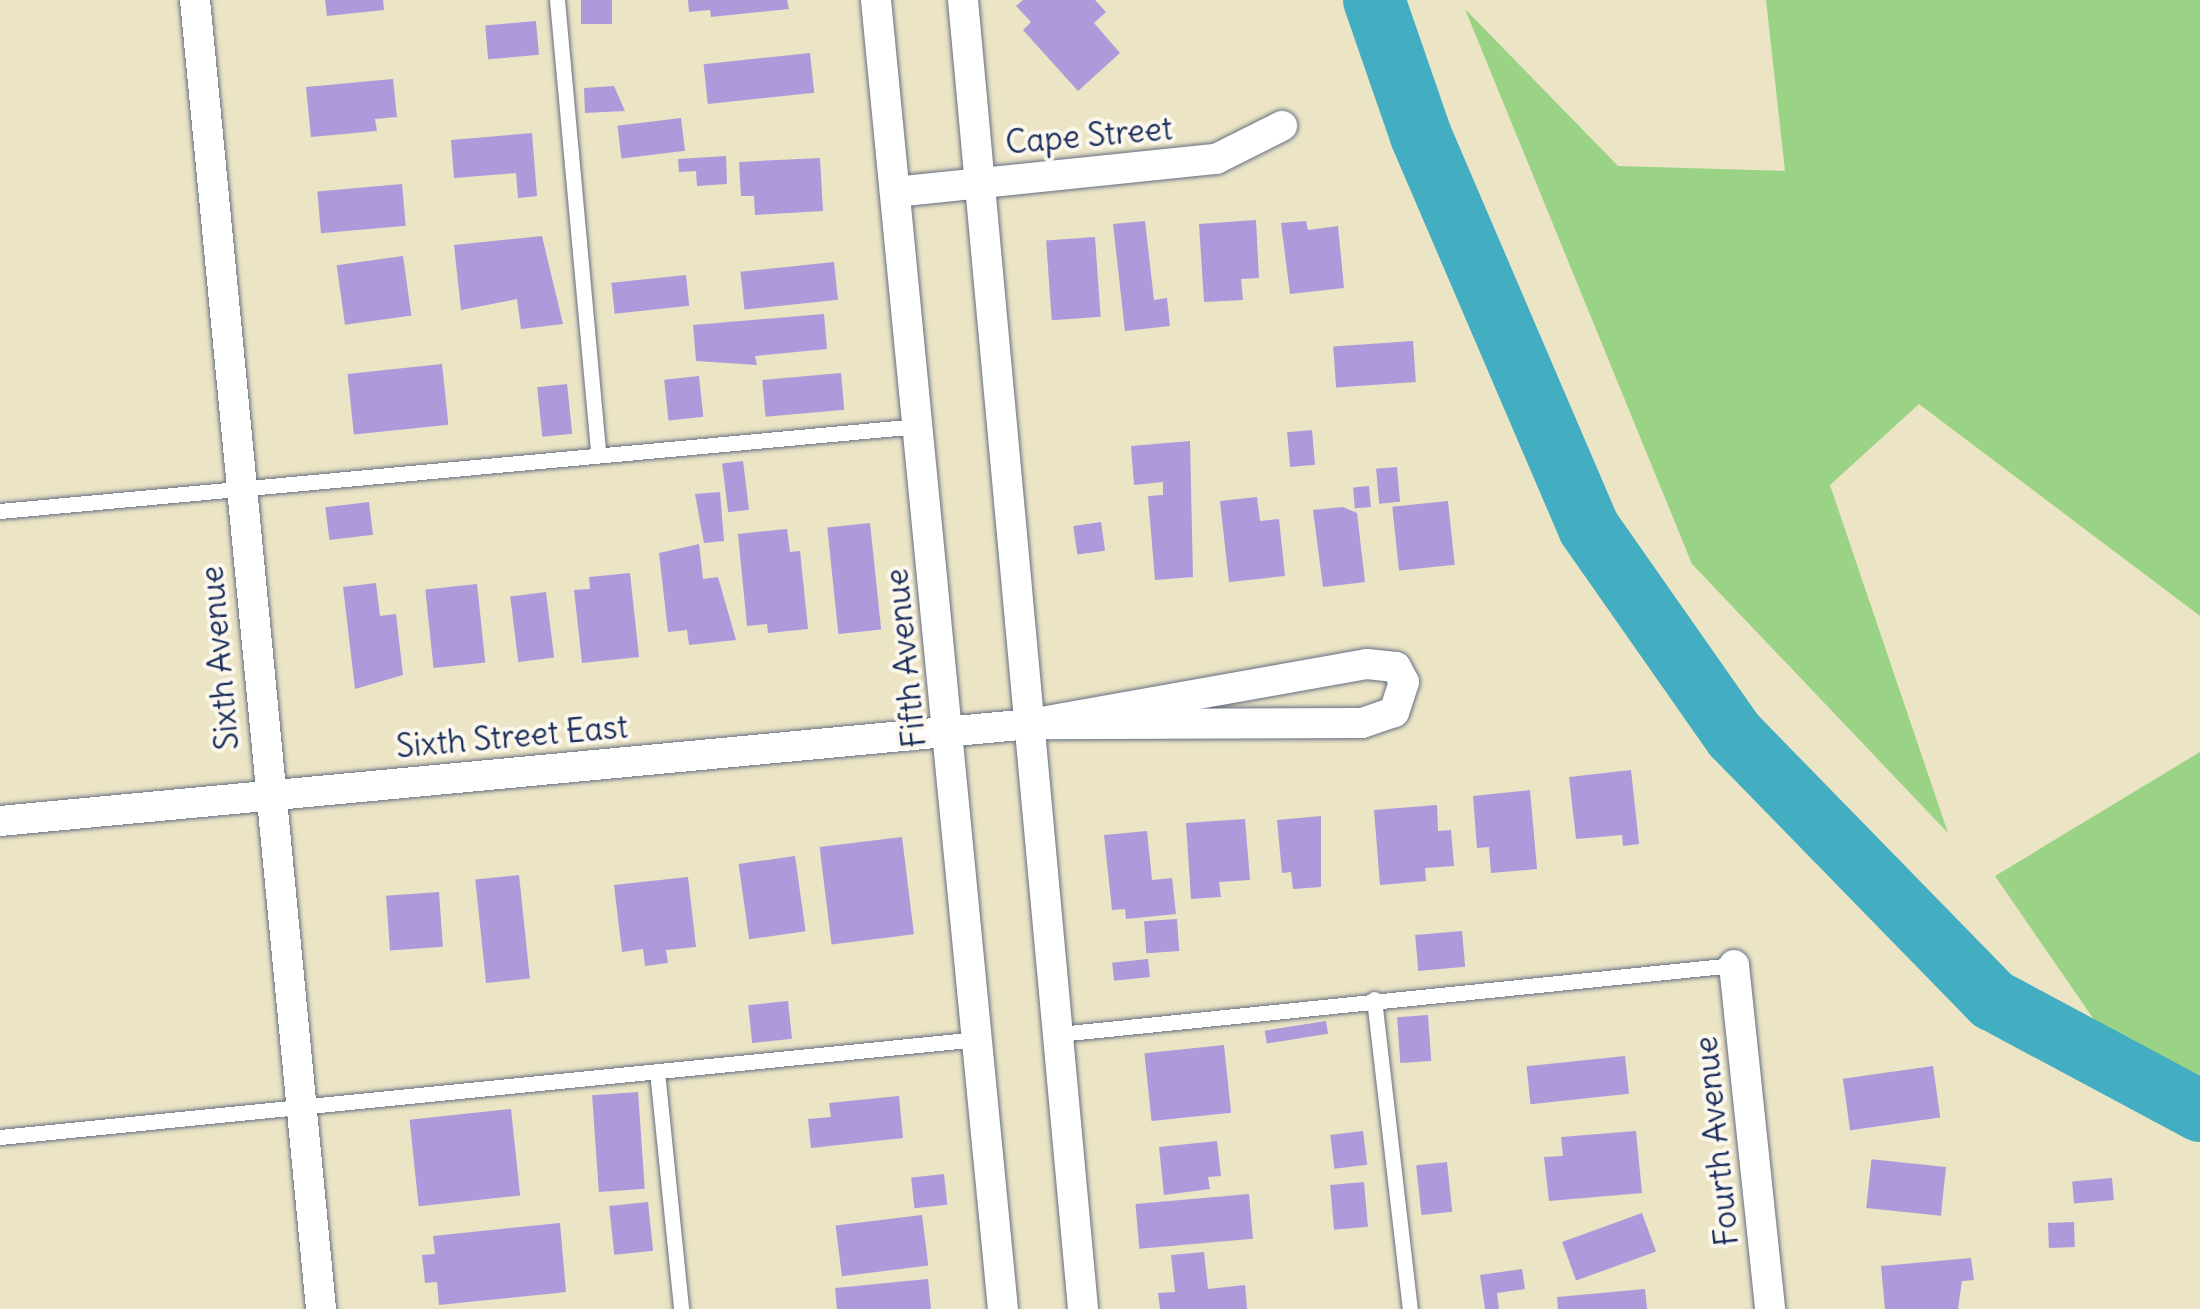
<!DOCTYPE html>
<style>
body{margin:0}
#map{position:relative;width:2200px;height:1309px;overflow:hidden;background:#ebe4c5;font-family:Delius,sans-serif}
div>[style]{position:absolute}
.green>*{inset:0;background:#9bd386}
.river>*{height:62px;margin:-31px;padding:0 31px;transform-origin:31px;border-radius:31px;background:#43aec2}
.building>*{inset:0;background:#ac9ada;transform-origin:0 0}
.roads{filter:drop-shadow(0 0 2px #646e82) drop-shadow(0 0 2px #646e82)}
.lane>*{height:15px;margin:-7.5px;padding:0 7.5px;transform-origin:7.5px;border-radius:7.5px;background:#fff}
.street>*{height:30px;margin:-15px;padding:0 15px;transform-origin:15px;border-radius:15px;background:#fff}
span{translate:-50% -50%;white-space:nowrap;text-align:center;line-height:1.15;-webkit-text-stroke:8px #fbf7ec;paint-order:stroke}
.street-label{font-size:32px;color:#1b2f5e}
</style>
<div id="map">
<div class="green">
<i style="clip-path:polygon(1766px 0,2200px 0,2200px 616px,1919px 404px,1830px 485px,1948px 833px,1692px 564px,1465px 9px,1618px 166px,1785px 171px)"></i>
<i style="clip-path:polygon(2200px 752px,2200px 1082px,2135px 1079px,1995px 876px)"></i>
</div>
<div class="river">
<i style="left:1374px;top:0;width:144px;rotate:70.9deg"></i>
<i style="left:1421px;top:136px;width:426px;rotate:66.8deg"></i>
<i style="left:1589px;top:528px;width:253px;rotate:55deg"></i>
<i style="left:1734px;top:735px;width:371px;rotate:45.7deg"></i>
<i style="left:1993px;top:1000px;width:235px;rotate:28.2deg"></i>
</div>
<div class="building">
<i style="clip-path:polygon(325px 0,383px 0,384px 10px,327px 16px)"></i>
<i style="left:581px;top:0;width:31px;height:24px"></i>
<i style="clip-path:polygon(688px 0,787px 0,789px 9px,711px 17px,710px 10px,689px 12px)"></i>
<i style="clip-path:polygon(1023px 0,1095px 0,1106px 12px,1094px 23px,1120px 53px,1078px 91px,1023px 30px,1031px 22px,1016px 6px)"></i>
<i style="left:536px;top:21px;width:34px;height:51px;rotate:85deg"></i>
<i style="left:810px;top:53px;width:40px;height:107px;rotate:84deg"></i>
<i style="clip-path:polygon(393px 79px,397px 117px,375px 119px,377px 131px,311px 137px,306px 87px)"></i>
<i style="clip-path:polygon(614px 86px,625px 111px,585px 113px,584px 88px)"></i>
<i style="left:681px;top:118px;width:33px;height:64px;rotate:83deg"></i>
<i style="clip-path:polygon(532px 133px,537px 196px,518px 198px,516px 173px,454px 178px,451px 140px)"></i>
<i style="clip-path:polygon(726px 156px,727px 184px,697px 186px,696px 171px,679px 172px,678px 159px)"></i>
<i style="clip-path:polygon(820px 158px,823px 211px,755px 215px,754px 196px,741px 196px,739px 162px)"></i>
<i style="left:402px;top:184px;width:42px;height:85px;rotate:85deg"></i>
<i style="clip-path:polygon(1256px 220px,1259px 278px,1241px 279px,1243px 300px,1204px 302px,1199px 224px)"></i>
<i style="clip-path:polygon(1145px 221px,1154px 300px,1167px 298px,1170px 326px,1125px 331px,1113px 224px)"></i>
<i style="clip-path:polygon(1306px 221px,1308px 230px,1338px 226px,1344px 288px,1290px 294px,1281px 223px)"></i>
<i style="clip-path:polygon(542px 236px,563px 324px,521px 329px,517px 299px,461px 310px,454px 245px)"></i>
<i style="left:1095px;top:237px;width:80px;height:49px;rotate:86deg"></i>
<i style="left:403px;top:256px;width:60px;height:67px;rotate:82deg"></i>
<i style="left:834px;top:262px;width:38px;height:94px;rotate:84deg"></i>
<i style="left:686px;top:275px;width:31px;height:75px;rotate:84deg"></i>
<i style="clip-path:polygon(824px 314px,827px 349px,755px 356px,757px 365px,696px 361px,693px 325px)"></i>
<i style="left:1413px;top:341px;width:41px;height:80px;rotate:86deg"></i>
<i style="left:442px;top:364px;width:61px;height:95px;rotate:84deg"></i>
<i style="left:841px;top:373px;width:37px;height:79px;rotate:85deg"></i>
<i style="left:699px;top:376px;width:41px;height:35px;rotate:84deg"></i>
<i style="left:567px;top:384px;width:50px;height:30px;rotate:84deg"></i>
<i style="left:1312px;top:430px;width:35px;height:25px;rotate:85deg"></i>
<i style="clip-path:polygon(1190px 441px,1193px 577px,1155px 580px,1148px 496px,1163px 495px,1163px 482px,1134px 485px,1131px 446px)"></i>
<i style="left:743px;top:461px;width:49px;height:21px;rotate:83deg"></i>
<i style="left:1397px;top:467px;width:35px;height:21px;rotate:85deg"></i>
<i style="left:1369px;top:486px;width:21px;height:16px;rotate:85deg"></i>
<i style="clip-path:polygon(720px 492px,724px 541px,704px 543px,695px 494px)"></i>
<i style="clip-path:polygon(1257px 497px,1260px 521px,1279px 519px,1285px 576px,1229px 582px,1220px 501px)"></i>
<i style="left:1448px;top:501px;width:64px;height:56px;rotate:84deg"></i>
<i style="left:369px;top:502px;width:33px;height:44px;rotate:83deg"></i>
<i style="clip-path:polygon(1343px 507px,1357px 513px,1365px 582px,1323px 587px,1313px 510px)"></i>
<i style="left:1101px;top:522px;width:29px;height:28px;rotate:82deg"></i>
<i style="left:870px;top:523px;width:107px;height:43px;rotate:84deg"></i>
<i style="clip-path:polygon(787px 529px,790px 552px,800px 551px,808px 629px,768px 633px,767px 624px,747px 626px,738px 534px)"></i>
<i style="clip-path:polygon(699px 544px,703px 579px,718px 577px,736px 640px,689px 645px,687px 630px,668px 632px,659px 553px)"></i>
<i style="clip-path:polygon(630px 573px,639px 657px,582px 663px,574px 590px,590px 589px,589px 577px)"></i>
<i style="clip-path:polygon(376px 583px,380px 616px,396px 614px,403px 675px,355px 689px,343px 587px)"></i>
<i style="left:477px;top:584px;width:79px;height:52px;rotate:84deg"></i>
<i style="left:546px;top:592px;width:66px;height:36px;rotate:83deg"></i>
<i style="clip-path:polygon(1631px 770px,1639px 844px,1623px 846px,1622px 835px,1576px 839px,1569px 777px)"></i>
<i style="clip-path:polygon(1530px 790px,1537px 869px,1491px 873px,1489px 847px,1477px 848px,1473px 796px)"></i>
<i style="clip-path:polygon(1437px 805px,1438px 831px,1451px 830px,1454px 866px,1425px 868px,1426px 881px,1380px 885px,1374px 810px)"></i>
<i style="clip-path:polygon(1321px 816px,1321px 887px,1293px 889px,1291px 872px,1282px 873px,1277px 820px)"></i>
<i style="clip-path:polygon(1245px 819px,1250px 880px,1219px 882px,1221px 897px,1191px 899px,1186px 823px)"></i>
<i style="clip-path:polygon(1147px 831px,1152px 880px,1172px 878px,1176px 914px,1126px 919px,1125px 909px,1112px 910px,1104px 835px)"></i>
<i style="left:902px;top:837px;width:98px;height:83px;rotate:83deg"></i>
<i style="left:795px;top:856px;width:76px;height:57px;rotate:82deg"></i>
<i style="left:519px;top:875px;width:104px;height:44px;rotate:84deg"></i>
<i style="clip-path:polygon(688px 877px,696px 947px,666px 950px,668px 963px,645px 966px,643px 949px,622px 952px,614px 885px)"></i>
<i style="left:439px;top:892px;width:55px;height:53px;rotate:86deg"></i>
<i style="left:1177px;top:919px;width:32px;height:33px;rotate:86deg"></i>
<i style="left:1462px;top:931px;width:36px;height:47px;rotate:85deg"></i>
<i style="left:1148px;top:959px;width:18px;height:36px;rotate:84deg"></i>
<i style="left:788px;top:1001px;width:38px;height:40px;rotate:84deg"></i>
<i style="left:1428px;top:1015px;width:46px;height:31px;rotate:86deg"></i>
<i style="left:1326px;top:1021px;width:13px;height:62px;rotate:81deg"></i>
<i style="left:1224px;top:1045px;width:68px;height:80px;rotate:84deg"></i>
<i style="left:1625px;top:1056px;width:38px;height:99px;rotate:84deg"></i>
<i style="left:1933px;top:1066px;width:52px;height:91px;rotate:82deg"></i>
<i style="left:638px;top:1092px;width:97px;height:46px;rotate:86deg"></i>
<i style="clip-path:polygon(899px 1096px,903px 1138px,811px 1148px,808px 1119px,831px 1117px,829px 1103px)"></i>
<i style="left:511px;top:1109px;width:87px;height:102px;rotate:84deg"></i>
<i style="left:1363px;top:1131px;width:34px;height:33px;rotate:83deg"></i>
<i style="clip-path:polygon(1636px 1131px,1642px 1193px,1549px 1201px,1544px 1157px,1563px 1156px,1561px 1137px)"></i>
<i style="clip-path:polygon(1217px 1141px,1221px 1176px,1208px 1177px,1210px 1189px,1164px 1195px,1159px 1147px)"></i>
<i style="left:1447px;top:1162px;width:50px;height:31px;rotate:84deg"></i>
<i style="left:1946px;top:1167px;width:49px;height:75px;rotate:96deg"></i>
<i style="left:944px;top:1174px;width:31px;height:33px;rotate:84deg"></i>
<i style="left:2112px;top:1178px;width:22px;height:40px;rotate:85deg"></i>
<i style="left:1364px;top:1182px;width:45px;height:34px;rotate:85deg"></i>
<i style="left:1249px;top:1194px;width:45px;height:114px;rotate:85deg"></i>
<i style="left:648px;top:1202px;width:49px;height:39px;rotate:84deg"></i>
<i style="left:1642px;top:1213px;width:41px;height:85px;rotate:70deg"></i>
<i style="left:922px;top:1215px;width:51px;height:87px;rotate:83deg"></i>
<i style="left:2074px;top:1222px;width:25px;height:26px;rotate:88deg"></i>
<i style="clip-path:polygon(560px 1223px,566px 1292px,439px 1305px,437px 1282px,425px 1283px,422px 1255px,435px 1254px,433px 1236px)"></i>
<i style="clip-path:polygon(1204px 1252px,1208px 1289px,1245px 1285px,1247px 1309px,1160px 1309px,1158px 1293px,1175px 1292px,1171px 1255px)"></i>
<i style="clip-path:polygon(1971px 1258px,1974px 1280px,1962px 1281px,1958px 1309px,1885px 1309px,1881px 1266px)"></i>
<i style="clip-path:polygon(1522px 1269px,1525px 1289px,1497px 1293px,1499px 1309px,1485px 1309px,1480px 1275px)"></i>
<i style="clip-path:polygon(928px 1279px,931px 1309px,837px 1309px,835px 1288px)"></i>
<i style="clip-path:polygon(1645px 1289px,1647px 1309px,1558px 1309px,1557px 1297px)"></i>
</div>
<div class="roads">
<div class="lane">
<i style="left:557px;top:0;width:455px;rotate:84.8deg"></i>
<i style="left:0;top:511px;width:922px;rotate:-5.29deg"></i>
<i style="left:1374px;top:999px;width:312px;rotate:83.4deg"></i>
<i style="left:1059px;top:1034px;width:679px;rotate:-5.84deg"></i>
<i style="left:657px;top:1071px;width:239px;rotate:84.2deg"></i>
<i style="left:0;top:1137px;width:984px;rotate:-5.72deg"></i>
</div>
<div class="street">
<i style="left:195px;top:0;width:1315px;rotate:84.5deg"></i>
<i style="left:876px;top:0;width:1315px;rotate:84.46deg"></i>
<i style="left:963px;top:0;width:1314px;rotate:84.76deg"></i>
<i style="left:895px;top:192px;width:323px;rotate:-5.9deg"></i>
<i style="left:1216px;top:159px;width:74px;rotate:-26.6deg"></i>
<i style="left:0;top:821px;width:1035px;rotate:-5.38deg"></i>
<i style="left:1030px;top:724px;width:342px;rotate:-10.1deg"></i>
<i style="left:1367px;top:664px;width:29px;rotate:6deg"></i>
<i style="left:1396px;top:667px;width:17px;rotate:62deg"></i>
<i style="left:1404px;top:682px;width:32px;rotate:108deg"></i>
<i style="left:1394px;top:712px;width:34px;rotate:161deg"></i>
<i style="left:1362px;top:723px;width:332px;rotate:179.8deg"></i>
<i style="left:1734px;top:965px;width:346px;rotate:84deg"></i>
</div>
</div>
<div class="street-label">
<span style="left:1089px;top:136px;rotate:-5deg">Cape Street</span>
<span style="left:220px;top:658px;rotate:-95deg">Sixth Avenue</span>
<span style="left:906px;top:658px;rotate:-96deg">Fifth Avenue</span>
<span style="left:512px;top:737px;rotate:-5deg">Sixth Street East</span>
<span style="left:1717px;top:1141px;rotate:-96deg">Fourth Avenue</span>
</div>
</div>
